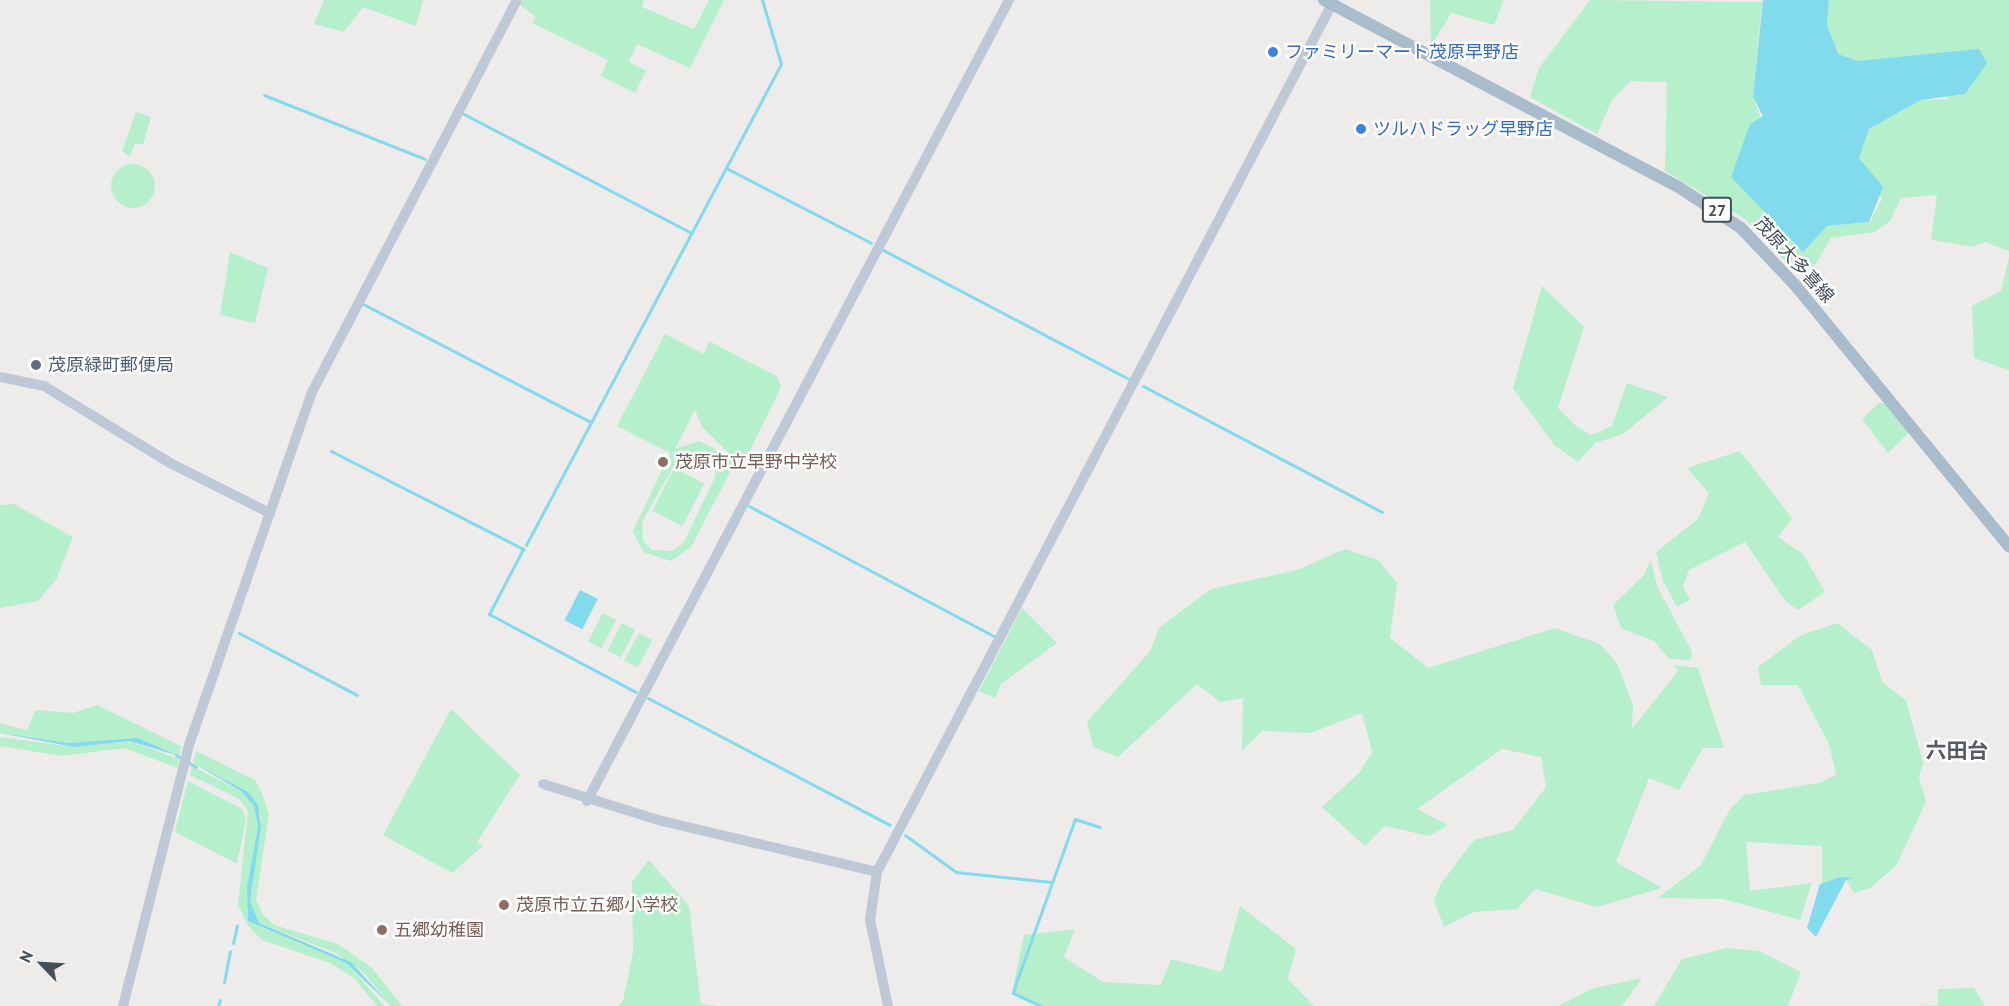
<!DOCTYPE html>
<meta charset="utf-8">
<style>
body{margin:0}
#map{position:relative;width:2009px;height:1006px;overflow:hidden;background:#eeebeb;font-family:"PT Sans","Noto Sans JP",sans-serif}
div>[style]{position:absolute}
.green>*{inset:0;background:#b6efcb;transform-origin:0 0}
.round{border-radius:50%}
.water>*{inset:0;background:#82daed;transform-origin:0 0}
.stream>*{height:3px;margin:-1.5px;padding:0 1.5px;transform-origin:1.5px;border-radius:1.5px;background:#82daed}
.secondary>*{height:10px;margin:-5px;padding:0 5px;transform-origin:5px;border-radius:5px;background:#bdc9d6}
.primary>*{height:12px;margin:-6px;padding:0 6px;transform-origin:6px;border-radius:6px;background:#a9bccc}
.dots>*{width:16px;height:16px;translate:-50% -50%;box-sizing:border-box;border:3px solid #fff;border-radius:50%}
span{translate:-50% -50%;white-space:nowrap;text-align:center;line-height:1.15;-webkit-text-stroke:4.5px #fff;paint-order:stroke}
.shield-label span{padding:2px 4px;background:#fff;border:2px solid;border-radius:4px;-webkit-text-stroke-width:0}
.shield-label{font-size:16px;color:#434f59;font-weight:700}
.shop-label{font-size:18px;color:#366cbe}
.left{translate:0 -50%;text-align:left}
.street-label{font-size:18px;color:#434f59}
.service-label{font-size:18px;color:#4e5e75}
.education-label{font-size:18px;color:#785e54}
.quarter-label{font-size:21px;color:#585c60;font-weight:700}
.north{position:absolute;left:12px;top:934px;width:60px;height:60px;-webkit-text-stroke:4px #fff;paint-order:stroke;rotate:295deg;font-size:16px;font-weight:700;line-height:24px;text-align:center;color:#434f59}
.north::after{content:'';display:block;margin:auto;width:21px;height:27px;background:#434f59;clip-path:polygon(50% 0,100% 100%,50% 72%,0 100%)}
</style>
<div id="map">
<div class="green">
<i style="clip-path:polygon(324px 0,423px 0,416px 26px,363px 7px,344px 32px,314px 24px)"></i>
<i style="clip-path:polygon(523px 0,644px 0,642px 7px,694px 29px,709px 0,724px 0,690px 68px,637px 44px,629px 62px,646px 71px,635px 93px,601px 76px,608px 60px,532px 23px,536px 17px,520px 5px)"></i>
<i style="clip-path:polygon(1430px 0,1504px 0,1494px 25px,1451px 13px,1431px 46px)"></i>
<i style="clip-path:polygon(1590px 0,1762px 2px,1753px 97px,1807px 241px,1827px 226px,1870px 222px,1882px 199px,1859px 158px,1869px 129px,1921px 100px,1949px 99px,1913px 59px,1857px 61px,1838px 55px,1827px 25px,1829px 0,2009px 0,2009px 251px,1985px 242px,1973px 247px,1931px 240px,1937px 195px,1901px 198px,1890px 221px,1875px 232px,1831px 238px,1815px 265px,1797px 274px,1745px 219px,1665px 171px,1667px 82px,1631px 81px,1612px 100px,1597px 134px,1530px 97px,1539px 68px)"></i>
<i style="clip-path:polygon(136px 112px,151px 117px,143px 145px,135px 143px,130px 157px,122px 151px)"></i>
<i class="round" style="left:111px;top:164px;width:44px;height:44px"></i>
<i style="clip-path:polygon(230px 252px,268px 268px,255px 323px,220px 315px)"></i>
<i style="clip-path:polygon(2009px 257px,2009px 370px,1974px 358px,1972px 306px,2001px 291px)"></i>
<i style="clip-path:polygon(1542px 286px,1584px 327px,1558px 408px,1577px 427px,1592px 435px,1612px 426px,1627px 383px,1668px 397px,1623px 434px,1595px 443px,1578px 462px,1554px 445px,1513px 388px)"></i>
<i style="clip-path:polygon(evenodd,665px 334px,704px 354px,709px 341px,778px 377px,781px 387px,744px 463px,737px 459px,691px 547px,671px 561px,643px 552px,633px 531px,670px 453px,617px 426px,665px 334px,695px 410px,702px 427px,730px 454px,726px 463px,715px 449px,699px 441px,675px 449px,695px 410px,665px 334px,702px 454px,712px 461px,716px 475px,684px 542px,673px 551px,652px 550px,643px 541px,642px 522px,680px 455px,702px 454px)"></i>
<i style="clip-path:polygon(1879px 403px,1887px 403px,1910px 432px,1888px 453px,1862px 419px)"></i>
<i style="clip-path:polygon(1740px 451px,1792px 518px,1778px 537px,1803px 554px,1825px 592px,1798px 610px,1786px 602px,1745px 542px,1689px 570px,1683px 586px,1690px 600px,1677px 607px,1663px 581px,1656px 552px,1698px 519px,1709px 493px,1687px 468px)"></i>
<i style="left:674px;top:468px;width:34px;height:48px;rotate:27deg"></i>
<i style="clip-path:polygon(14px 504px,73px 537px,56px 580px,38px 601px,0 608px,0 505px)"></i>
<i style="clip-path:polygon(1345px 549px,1378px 560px,1397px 583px,1390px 638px,1428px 668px,1555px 628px,1600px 644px,1617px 663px,1633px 705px,1632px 729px,1678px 671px,1673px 665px,1698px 668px,1724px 748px,1703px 748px,1679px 790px,1649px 778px,1616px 862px,1662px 888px,1597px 907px,1535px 889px,1517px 909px,1474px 912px,1444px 927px,1434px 901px,1440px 885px,1474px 840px,1513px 830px,1546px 787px,1541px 757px,1502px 749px,1417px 809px,1448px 825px,1429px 836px,1385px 826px,1365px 846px,1322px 807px,1359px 773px,1372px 752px,1362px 713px,1311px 733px,1262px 731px,1242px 751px,1243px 698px,1220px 702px,1197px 684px,1118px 757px,1093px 747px,1087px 722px,1150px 651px,1159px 628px,1211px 589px,1297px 570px)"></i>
<i style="clip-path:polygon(1651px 560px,1657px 586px,1692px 652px,1691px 660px,1669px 659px,1654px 641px,1621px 628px,1613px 605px,1644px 575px)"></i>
<i style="clip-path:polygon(1022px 608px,1057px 643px,1001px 684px,995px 698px,979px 691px)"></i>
<i style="left:603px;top:613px;width:15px;height:32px;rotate:28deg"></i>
<i style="left:622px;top:623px;width:15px;height:31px;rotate:28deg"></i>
<i style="clip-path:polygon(1837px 623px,1872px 650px,1882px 682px,1906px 700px,1923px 762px,1919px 777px,1926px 802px,1896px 866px,1870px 888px,1854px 893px,1846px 880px,1822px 886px,1822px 846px,1746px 842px,1750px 891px,1812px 883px,1800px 920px,1723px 899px,1658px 898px,1701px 865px,1729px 811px,1744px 795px,1819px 783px,1836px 775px,1829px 744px,1798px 685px,1761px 685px,1758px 667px,1801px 635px)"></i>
<i style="left:639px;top:633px;width:15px;height:31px;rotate:28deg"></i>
<i style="clip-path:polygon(97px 705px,181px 746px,179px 756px,138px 738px,68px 743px,0 733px,0 723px,27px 730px,36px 710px,73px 713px)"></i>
<i style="clip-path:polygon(451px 709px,520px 775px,477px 842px,483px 846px,452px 873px,383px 835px)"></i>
<i style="clip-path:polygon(0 737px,74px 747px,129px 741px,179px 759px,177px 768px,125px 748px,62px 756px,0 746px)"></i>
<i style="clip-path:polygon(196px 751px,255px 780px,261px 791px,269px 814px,256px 900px,263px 915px,274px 925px,338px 944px,372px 968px,402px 1006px,391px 1006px,363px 972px,338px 954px,259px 923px,250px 901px,261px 817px,248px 792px,193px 763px)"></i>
<i style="clip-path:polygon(192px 766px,241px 791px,254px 806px,258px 826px,247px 887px,248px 921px,346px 963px,385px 1006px,377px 1006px,355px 979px,330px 963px,262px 940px,249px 927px,238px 905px,248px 811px,239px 799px,190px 775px)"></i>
<i style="clip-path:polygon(188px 781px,242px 809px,246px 819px,237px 864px,175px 832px)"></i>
<i style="clip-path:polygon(649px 860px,689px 906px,701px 1004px,719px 1006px,618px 1006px,623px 1001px,633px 952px,632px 882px)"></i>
<i style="clip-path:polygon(1240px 906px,1296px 949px,1288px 979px,1314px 1006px,1041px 1006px,1012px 992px,1024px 935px,1075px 929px,1064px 957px,1103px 982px,1161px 985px,1171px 959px,1222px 972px)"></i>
<i style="clip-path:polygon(1727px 948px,1759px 951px,1801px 972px,1788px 1006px,1654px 1006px,1682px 959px)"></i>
<i style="clip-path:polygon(1642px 978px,1622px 1006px,1558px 1006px,1594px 988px)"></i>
<i style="clip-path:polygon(1974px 988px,1985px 1006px,1915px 1006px,1938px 1005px,1938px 989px)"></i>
</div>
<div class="water">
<i style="clip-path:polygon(1763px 0,1829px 0,1827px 25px,1838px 54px,1857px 61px,1979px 49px,1987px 63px,1965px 94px,1921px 100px,1869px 129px,1859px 158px,1883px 187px,1869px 222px,1827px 226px,1803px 252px,1731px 177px,1750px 124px,1763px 116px,1753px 97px)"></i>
<i style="left:580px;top:590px;width:20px;height:34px;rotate:27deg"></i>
<i style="clip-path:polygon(0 733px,68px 743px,138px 738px,179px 756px,129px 741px,74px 747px)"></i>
<i style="clip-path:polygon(193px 763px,248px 792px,258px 805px,261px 827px,250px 901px,259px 923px,351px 962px,391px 1006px,346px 963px,248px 921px,247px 887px,258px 826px,254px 806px,241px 791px)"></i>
<i style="clip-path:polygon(1841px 877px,1854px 878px,1846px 880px,1816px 937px,1807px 928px,1820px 884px)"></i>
</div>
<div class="stream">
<i style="left:264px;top:95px;width:173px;rotate:21.7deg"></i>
<i style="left:462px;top:113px;width:259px;rotate:27.6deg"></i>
<i style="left:726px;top:168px;width:163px;rotate:27.3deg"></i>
<i style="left:883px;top:250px;width:278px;rotate:27.7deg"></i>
<i style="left:361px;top:303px;width:259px;rotate:27.4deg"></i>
<i style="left:1143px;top:386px;width:270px;rotate:27.8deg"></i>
<i style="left:331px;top:451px;width:216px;rotate:27deg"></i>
<i style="left:523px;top:549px;width:73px;rotate:117.6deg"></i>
<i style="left:489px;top:614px;width:166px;rotate:28deg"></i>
<i style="left:749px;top:506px;width:277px;rotate:28deg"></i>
<i style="left:526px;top:545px;width:544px;rotate:-62.07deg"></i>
<i style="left:781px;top:64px;width:67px;rotate:-106.5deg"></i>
<i style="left:239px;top:633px;width:133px;rotate:27.7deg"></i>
<i style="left:648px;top:698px;width:273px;rotate:27.7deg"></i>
<i style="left:176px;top:755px;width:23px;rotate:31deg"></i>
<i style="left:905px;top:835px;width:63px;rotate:36deg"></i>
<i style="left:956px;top:872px;width:96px;rotate:6deg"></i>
<i style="left:233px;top:943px;width:18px;rotate:-77deg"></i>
<i style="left:224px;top:982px;width:31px;rotate:-79deg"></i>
<i style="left:218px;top:1006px;width:6px;rotate:-72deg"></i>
<i style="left:1041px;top:1006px;width:31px;rotate:-155deg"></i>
<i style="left:1013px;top:993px;width:14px;rotate:-73deg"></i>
<i style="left:1017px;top:980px;width:171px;rotate:-70.2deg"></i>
<i style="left:1075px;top:819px;width:26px;rotate:18deg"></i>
</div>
<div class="secondary">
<i style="left:0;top:377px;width:45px;rotate:11.6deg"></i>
<i style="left:44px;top:386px;width:148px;rotate:31.4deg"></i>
<i style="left:170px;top:463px;width:112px;rotate:26.6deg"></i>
<i style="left:543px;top:784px;width:125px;rotate:17.3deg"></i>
<i style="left:662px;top:821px;width:221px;rotate:13.3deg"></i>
<i style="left:587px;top:801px;width:905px;rotate:-62.22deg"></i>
<i style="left:123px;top:1006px;width:269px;rotate:-75.8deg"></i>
<i style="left:189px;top:745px;width:374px;rotate:-70.8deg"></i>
<i style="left:312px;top:392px;width:442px;rotate:-62.4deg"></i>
<i style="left:888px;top:1006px;width:88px;rotate:-101.8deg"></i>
<i style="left:870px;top:920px;width:49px;rotate:-81.7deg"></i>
<i style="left:877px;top:872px;width:984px;rotate:-62.34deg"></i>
</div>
<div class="primary">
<i style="left:1324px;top:0;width:399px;rotate:27.8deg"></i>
<i style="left:1677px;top:186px;width:77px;rotate:33.3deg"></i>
<i style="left:1741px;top:228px;width:79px;rotate:46.5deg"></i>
<i style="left:1795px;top:285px;width:338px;rotate:50.7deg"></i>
</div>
<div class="dots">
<i style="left:1273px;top:52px;background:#3f7fe0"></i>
<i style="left:1361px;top:129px;background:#3f7fe0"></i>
<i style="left:36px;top:365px;background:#5c6f8a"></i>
<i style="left:663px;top:462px;background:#8d6e63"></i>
<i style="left:504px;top:905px;background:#8d6e63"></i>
<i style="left:382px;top:930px;background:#8d6e63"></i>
</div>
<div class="shield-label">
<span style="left:1717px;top:210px">27</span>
</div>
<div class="shop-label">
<span class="left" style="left:1285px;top:52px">ファミリーマート茂原早野店</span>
<span class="left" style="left:1373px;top:129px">ツルハドラッグ早野店</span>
</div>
<div class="street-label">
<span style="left:1794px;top:260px;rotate:48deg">茂原大多喜線</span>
</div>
<div class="service-label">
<span class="left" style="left:48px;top:365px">茂原緑町郵便局</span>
</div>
<div class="education-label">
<span class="left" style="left:675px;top:462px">茂原市立早野中学校</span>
<span class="left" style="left:516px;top:905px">茂原市立五郷小学校</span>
<span class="left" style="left:394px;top:930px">五郷幼稚園</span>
</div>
<div class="quarter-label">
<span style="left:1957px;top:751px">六田台</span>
</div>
<div class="north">N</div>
</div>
